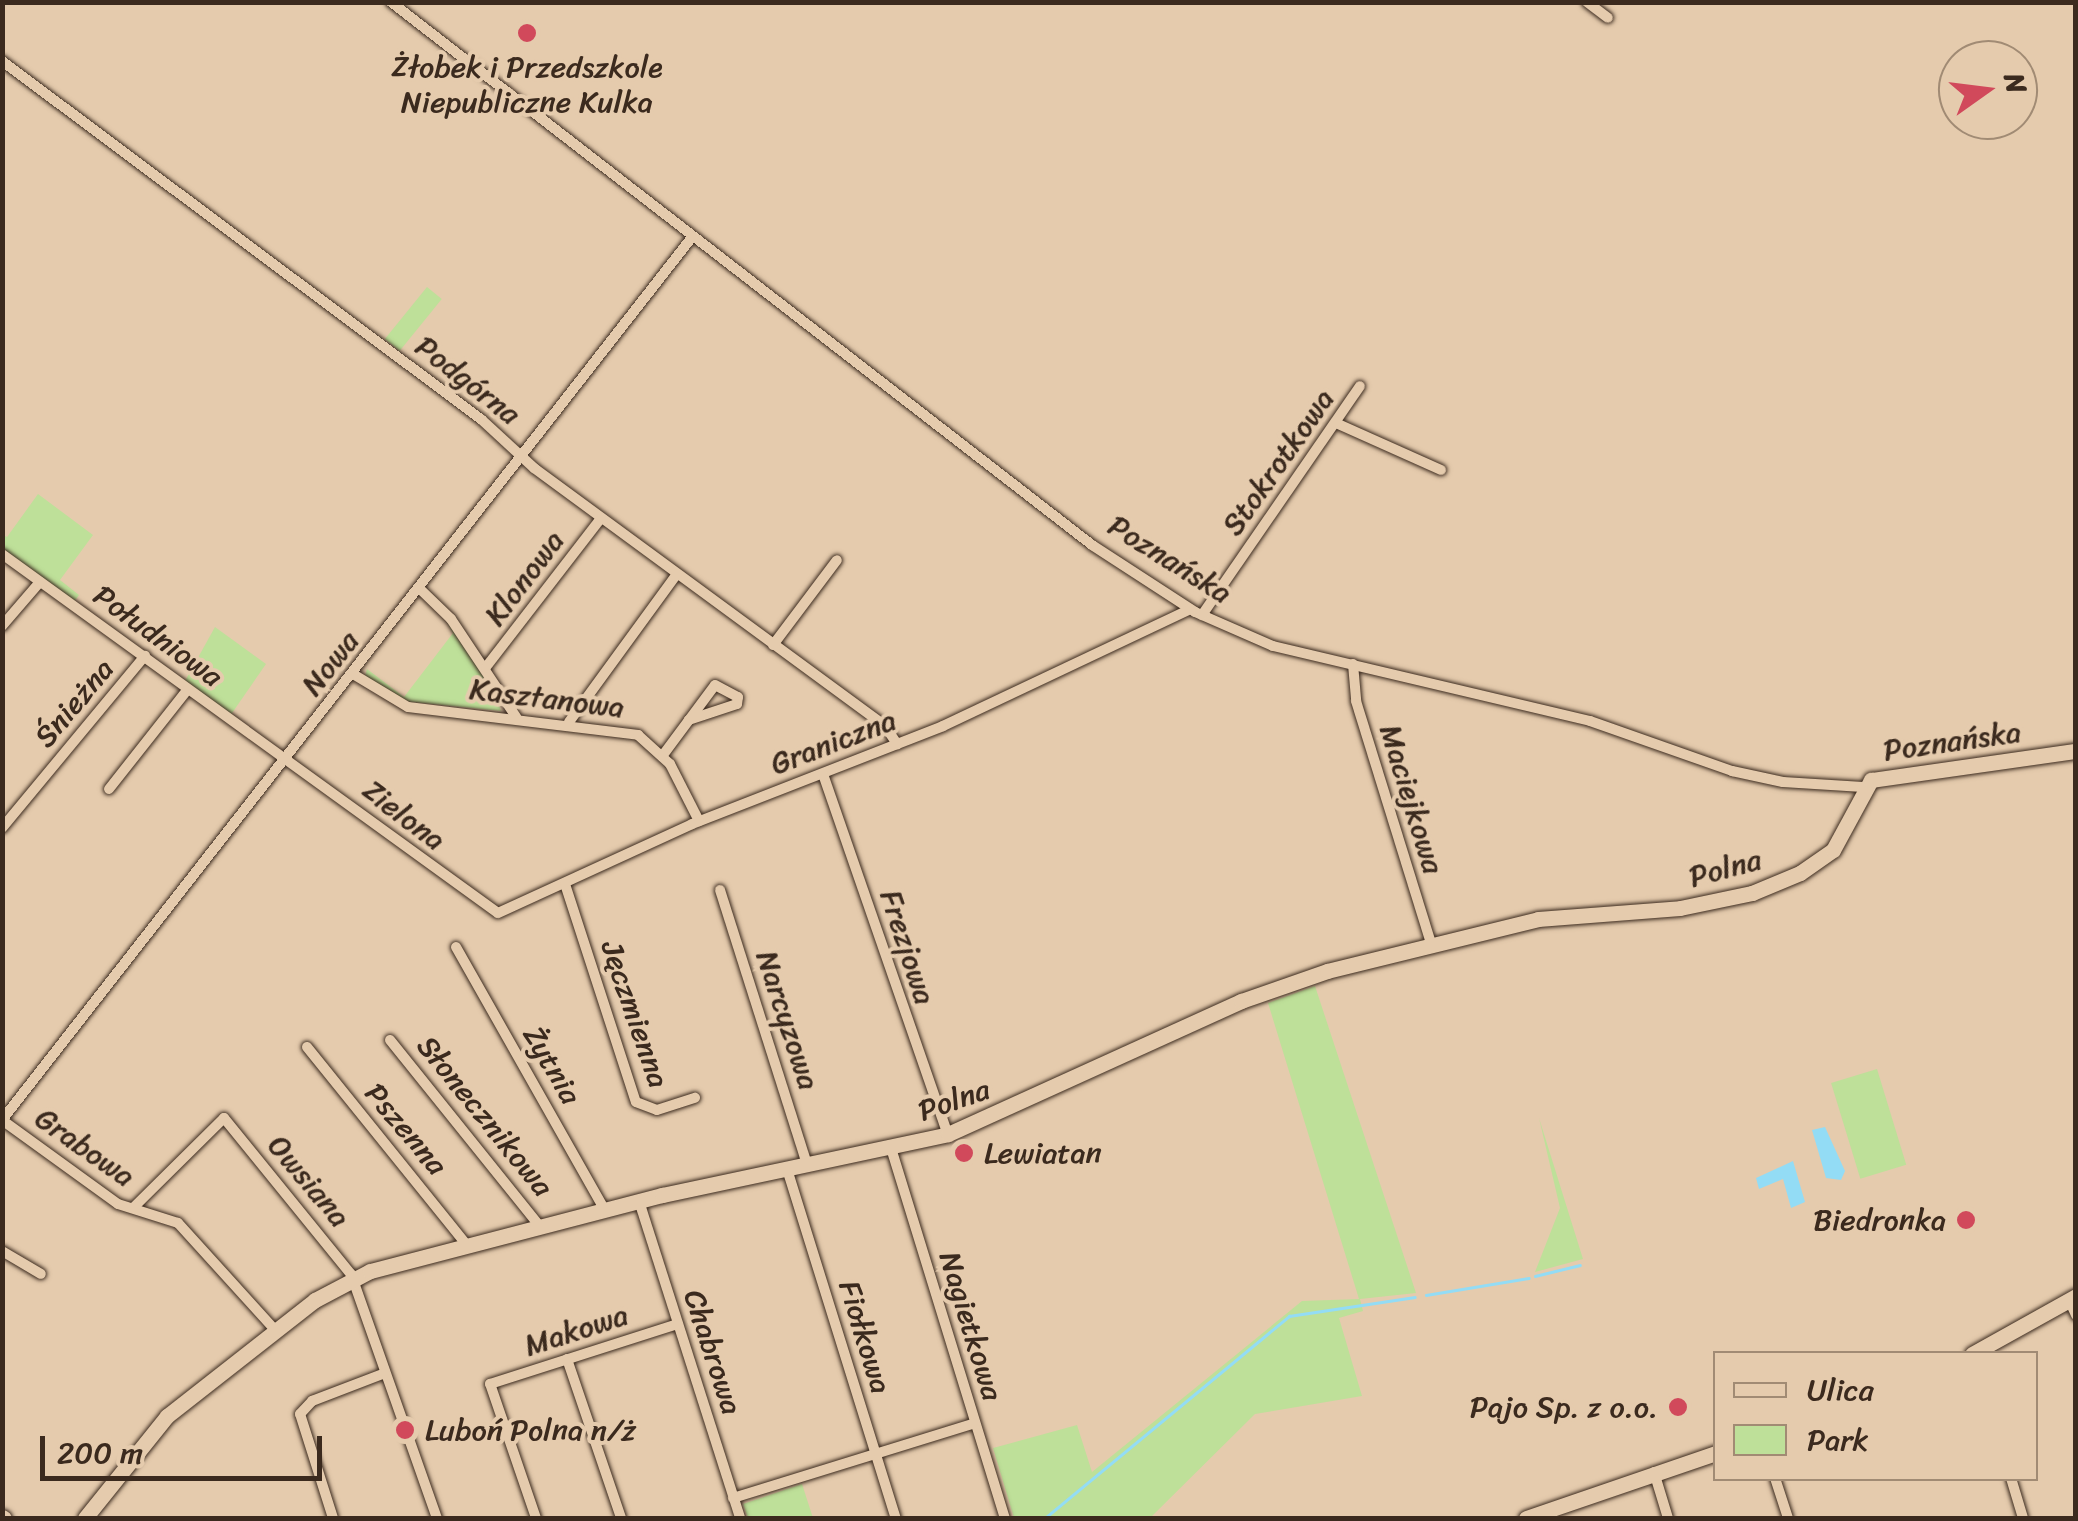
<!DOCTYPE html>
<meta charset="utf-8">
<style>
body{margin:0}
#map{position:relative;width:2078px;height:1521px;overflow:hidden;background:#e5cbad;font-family:Sriracha,sans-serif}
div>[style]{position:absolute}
.green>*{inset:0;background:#bee099;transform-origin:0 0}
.water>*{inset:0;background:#93dcf5}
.stream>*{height:2.5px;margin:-1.25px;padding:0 1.25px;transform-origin:1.25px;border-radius:1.25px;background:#93dcf5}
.roads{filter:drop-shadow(0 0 2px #3b2a1e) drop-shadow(0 0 2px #3b2a1e)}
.street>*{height:10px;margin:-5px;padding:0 5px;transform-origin:5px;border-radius:5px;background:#e5cbad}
.secondary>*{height:15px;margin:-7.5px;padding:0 7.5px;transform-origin:7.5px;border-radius:7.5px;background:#e5cbad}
.dots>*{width:28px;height:28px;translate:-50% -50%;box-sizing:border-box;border:5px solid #e5cbad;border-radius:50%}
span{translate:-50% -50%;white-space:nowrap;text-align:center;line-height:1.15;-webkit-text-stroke:8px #e5cbad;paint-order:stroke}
.poi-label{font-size:30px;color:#3b2a1e}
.left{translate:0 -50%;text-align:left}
.right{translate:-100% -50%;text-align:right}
.street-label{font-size:30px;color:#3b2a1e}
.frame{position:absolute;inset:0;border:5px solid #3b2a1e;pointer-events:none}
.legend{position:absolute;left:1713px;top:1351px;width:325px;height:130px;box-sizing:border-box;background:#e5cbad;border:2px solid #a18b74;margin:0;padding:12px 18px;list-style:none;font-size:30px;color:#3b2a1e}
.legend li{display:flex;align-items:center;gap:20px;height:50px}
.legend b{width:50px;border:2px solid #a18b74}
.north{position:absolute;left:1938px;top:40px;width:100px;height:100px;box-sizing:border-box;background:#e5cbad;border:2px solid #a18b74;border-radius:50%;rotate:76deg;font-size:28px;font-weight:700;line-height:40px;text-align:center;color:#3b2a1e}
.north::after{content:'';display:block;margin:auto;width:35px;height:45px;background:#d1495b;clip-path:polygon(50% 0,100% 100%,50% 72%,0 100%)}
.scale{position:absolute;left:40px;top:1436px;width:282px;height:45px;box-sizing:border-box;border:5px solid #3b2a1e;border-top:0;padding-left:12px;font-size:30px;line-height:35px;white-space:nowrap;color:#3b2a1e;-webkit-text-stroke:8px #e5cbad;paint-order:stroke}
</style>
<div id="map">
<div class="green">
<i style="left:427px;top:287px;width:19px;height:67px;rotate:39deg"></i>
<i style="clip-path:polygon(38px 494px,93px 535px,60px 580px,79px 595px,74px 602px,3px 550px,3px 535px,7px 537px)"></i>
<i style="clip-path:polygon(445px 619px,490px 681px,501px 711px,403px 701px,365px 676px,367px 669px,404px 697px,453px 633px)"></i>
<i style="clip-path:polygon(215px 627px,266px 664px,230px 716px,185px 681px)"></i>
<i style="clip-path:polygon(1315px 986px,1416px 1293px,1360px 1299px,1363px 1311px,1339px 1318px,1362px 1396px,1255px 1414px,1150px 1518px,1014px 1518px,993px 1448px,1077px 1425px,1092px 1472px,1302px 1301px,1359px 1299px,1268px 1003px)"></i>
<i style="left:1877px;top:1069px;width:100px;height:48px;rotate:73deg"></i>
<i style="clip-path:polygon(1539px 1118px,1583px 1259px,1535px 1272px,1560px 1208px)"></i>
<i style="clip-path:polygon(802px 1484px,813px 1518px,748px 1518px,743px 1504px)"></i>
</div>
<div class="water">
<i style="clip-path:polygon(1825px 1127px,1845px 1171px,1841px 1180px,1826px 1178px,1812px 1130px)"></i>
<i style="clip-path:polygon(1793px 1161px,1805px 1202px,1791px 1208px,1783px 1179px,1759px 1189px,1756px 1178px)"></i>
</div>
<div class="stream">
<i style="left:1535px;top:1276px;width:46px;rotate:-13.7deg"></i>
<i style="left:1426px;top:1295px;width:104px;rotate:-9.4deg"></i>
<i style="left:1045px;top:1518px;width:317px;rotate:-39.6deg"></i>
<i style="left:1289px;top:1316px;width:127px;rotate:-8.6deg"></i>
</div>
<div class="roads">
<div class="street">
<i style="left:391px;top:2px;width:887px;rotate:37.76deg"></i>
<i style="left:1092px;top:545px;width:123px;rotate:33deg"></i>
<i style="left:1195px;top:612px;width:85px;rotate:23.6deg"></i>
<i style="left:1273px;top:646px;width:326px;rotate:13.3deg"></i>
<i style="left:1590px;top:721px;width:151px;rotate:19.4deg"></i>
<i style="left:1732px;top:771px;width:52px;rotate:12.2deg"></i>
<i style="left:1783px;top:782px;width:80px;rotate:3.6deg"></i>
<i style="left:1587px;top:2px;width:26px;rotate:37deg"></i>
<i style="left:2px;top:61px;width:599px;rotate:36.79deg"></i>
<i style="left:482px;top:420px;width:71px;rotate:42.7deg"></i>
<i style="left:534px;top:468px;width:436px;rotate:36.3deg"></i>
<i style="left:885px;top:726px;width:22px;rotate:56deg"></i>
<i style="left:1336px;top:423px;width:115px;rotate:24.1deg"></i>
<i style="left:2px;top:554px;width:612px;rotate:35.9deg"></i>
<i style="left:498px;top:913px;width:213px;rotate:-24.6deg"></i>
<i style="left:692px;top:824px;width:269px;rotate:-21.3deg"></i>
<i style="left:943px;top:726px;width:273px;rotate:-25.3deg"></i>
<i style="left:420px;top:589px;width:43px;rotate:44.1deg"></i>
<i style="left:451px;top:619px;width:118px;rotate:56.4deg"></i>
<i style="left:1202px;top:615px;width:278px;rotate:-55.4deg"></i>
<i style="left:2px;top:626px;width:58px;rotate:-49.2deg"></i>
<i style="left:773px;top:645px;width:106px;rotate:-53deg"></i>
<i style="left:1353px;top:664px;width:37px;rotate:85deg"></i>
<i style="left:1356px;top:701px;width:257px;rotate:72.8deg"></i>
<i style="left:486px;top:667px;width:188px;rotate:-52.3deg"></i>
<i style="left:353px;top:674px;width:64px;rotate:31deg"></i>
<i style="left:408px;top:707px;width:232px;rotate:6.9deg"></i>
<i style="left:638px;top:735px;width:43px;rotate:42.2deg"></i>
<i style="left:670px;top:764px;width:64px;rotate:63deg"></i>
<i style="left:569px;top:722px;width:183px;rotate:-53.9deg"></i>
<i style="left:663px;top:755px;width:87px;rotate:-53.4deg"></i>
<i style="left:715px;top:685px;width:26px;rotate:28deg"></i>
<i style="left:738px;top:697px;width:7px;rotate:98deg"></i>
<i style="left:737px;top:704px;width:51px;rotate:161.6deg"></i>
<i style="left:823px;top:774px;width:381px;rotate:70.9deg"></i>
<i style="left:109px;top:789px;width:127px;rotate:-51.7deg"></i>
<i style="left:2px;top:828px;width:224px;rotate:-50.3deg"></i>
<i style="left:565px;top:884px;width:229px;rotate:72deg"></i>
<i style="left:636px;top:1102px;width:22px;rotate:21deg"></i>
<i style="left:657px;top:1110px;width:40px;rotate:-18deg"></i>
<i style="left:720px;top:890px;width:288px;rotate:72.4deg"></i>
<i style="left:456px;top:947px;width:301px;rotate:60.5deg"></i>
<i style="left:390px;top:1040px;width:238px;rotate:51.2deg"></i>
<i style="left:307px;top:1047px;width:253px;rotate:51.1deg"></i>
<i style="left:891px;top:1148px;width:387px;rotate:72.9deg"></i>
<i style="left:787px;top:1169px;width:366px;rotate:72.7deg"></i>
<i style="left:639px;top:1201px;width:333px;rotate:72.3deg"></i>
<i style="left:133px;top:1208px;width:128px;rotate:-44.7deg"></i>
<i style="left:224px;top:1118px;width:201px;rotate:50.9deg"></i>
<i style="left:351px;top:1274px;width:259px;rotate:70.6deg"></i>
<i style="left:2px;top:1251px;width:45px;rotate:30.5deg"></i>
<i style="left:2069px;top:1300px;width:17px;rotate:65deg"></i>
<i style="left:276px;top:1331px;width:146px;rotate:-132.2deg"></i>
<i style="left:178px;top:1223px;width:63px;rotate:-162.4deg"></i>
<i style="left:118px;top:1204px;width:143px;rotate:-144.1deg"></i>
<i style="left:2px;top:1120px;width:1122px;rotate:-51.99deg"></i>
<i style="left:567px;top:1359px;width:168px;rotate:71.2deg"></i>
<i style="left:1654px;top:1472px;width:48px;rotate:73.1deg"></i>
<i style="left:1775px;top:1478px;width:42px;rotate:72deg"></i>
<i style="left:2011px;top:1478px;width:42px;rotate:73.3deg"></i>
<i style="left:733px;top:1498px;width:253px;rotate:-17.2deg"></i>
<i style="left:333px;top:1518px;width:109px;rotate:-107.6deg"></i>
<i style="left:300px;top:1414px;width:18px;rotate:-47deg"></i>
<i style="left:312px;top:1401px;width:78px;rotate:-21deg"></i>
<i style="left:536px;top:1518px;width:142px;rotate:-108.9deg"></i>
<i style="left:490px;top:1384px;width:197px;rotate:-17.7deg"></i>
</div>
<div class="secondary">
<i style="left:1972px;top:1354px;width:119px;rotate:-29.1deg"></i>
<i style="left:2px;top:1517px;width:2px;rotate:27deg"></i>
<i style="left:85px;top:1518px;width:131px;rotate:-51.2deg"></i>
<i style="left:167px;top:1416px;width:188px;rotate:-38.1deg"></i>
<i style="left:315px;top:1300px;width:62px;rotate:-27.8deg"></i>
<i style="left:370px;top:1271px;width:302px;rotate:-14.6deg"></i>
<i style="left:662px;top:1195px;width:292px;rotate:-12deg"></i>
<i style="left:948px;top:1134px;width:322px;rotate:-24.4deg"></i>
<i style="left:1241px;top:1001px;width:91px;rotate:-19.2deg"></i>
<i style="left:1327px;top:971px;width:217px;rotate:-13.8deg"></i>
<i style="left:1538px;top:919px;width:142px;rotate:-4.4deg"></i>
<i style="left:1680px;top:908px;width:74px;rotate:-11.8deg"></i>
<i style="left:1752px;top:893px;width:52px;rotate:-22.6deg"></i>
<i style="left:1800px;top:873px;width:40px;rotate:-34.9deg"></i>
<i style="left:1833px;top:850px;width:80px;rotate:-61.5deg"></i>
<i style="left:1871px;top:780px;width:207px;rotate:-8.1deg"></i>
<i style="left:1526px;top:1518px;width:201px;rotate:-18.9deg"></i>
</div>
</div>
<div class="dots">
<i style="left:527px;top:33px;background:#d1495b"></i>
<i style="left:964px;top:1153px;background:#d1495b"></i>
<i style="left:1966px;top:1220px;background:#d1495b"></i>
<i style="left:1678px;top:1407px;background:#d1495b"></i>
<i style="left:405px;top:1430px;background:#d1495b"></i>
</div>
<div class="poi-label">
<span style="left:527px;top:84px">Żłobek i Przedszkole<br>Niepubliczne Kulka</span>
<span class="left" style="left:984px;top:1153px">Lewiatan</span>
<span class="right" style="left:1946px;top:1220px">Biedronka</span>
<span class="right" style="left:1658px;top:1407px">Pajo Sp. z o.o.</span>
<span class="left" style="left:425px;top:1430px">Luboń Polna n/ż</span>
</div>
<div class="street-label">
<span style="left:468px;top:380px;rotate:38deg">Podgórna</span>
<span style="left:1278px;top:462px;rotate:-55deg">Stokrotkowa</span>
<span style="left:1170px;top:559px;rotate:32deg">Poznańska</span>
<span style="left:524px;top:578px;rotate:-53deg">Klonowa</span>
<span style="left:158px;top:636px;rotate:36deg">Południowa</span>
<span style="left:330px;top:663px;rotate:-52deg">Nowa</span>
<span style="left:547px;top:698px;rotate:7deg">Kasztanowa</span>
<span style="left:74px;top:703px;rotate:-50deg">Śnieżna</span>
<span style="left:1952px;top:741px;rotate:-8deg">Poznańska</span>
<span style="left:833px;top:742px;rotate:-21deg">Graniczna</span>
<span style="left:1412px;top:799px;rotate:73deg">Maciejkowa</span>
<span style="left:404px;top:815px;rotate:37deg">Zielona</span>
<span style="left:1725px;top:868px;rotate:-15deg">Polna</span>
<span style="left:908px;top:947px;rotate:72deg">Frezjowa</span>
<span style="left:635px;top:1014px;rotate:71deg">Jęczmienna</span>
<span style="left:788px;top:1020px;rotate:72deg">Narcyzowa</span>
<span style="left:552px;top:1065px;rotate:60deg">Żytnia</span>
<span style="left:954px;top:1100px;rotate:-19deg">Polna</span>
<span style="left:485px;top:1116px;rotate:51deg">Słonecznikowa</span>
<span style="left:406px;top:1129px;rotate:50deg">Pszenna</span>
<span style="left:85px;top:1147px;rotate:35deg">Grabowa</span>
<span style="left:309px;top:1181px;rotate:50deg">Owsiana</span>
<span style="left:971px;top:1326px;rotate:73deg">Nagietkowa</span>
<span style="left:576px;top:1330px;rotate:-18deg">Makowa</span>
<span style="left:865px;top:1337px;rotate:73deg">Fiołkowa</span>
<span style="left:713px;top:1352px;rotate:72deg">Chabrowa</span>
</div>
<div class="frame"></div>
<ul class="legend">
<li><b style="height:12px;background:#e5cbad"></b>Ulica</li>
<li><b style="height:28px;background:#bee099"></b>Park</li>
</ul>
<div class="north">N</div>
<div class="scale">200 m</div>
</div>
